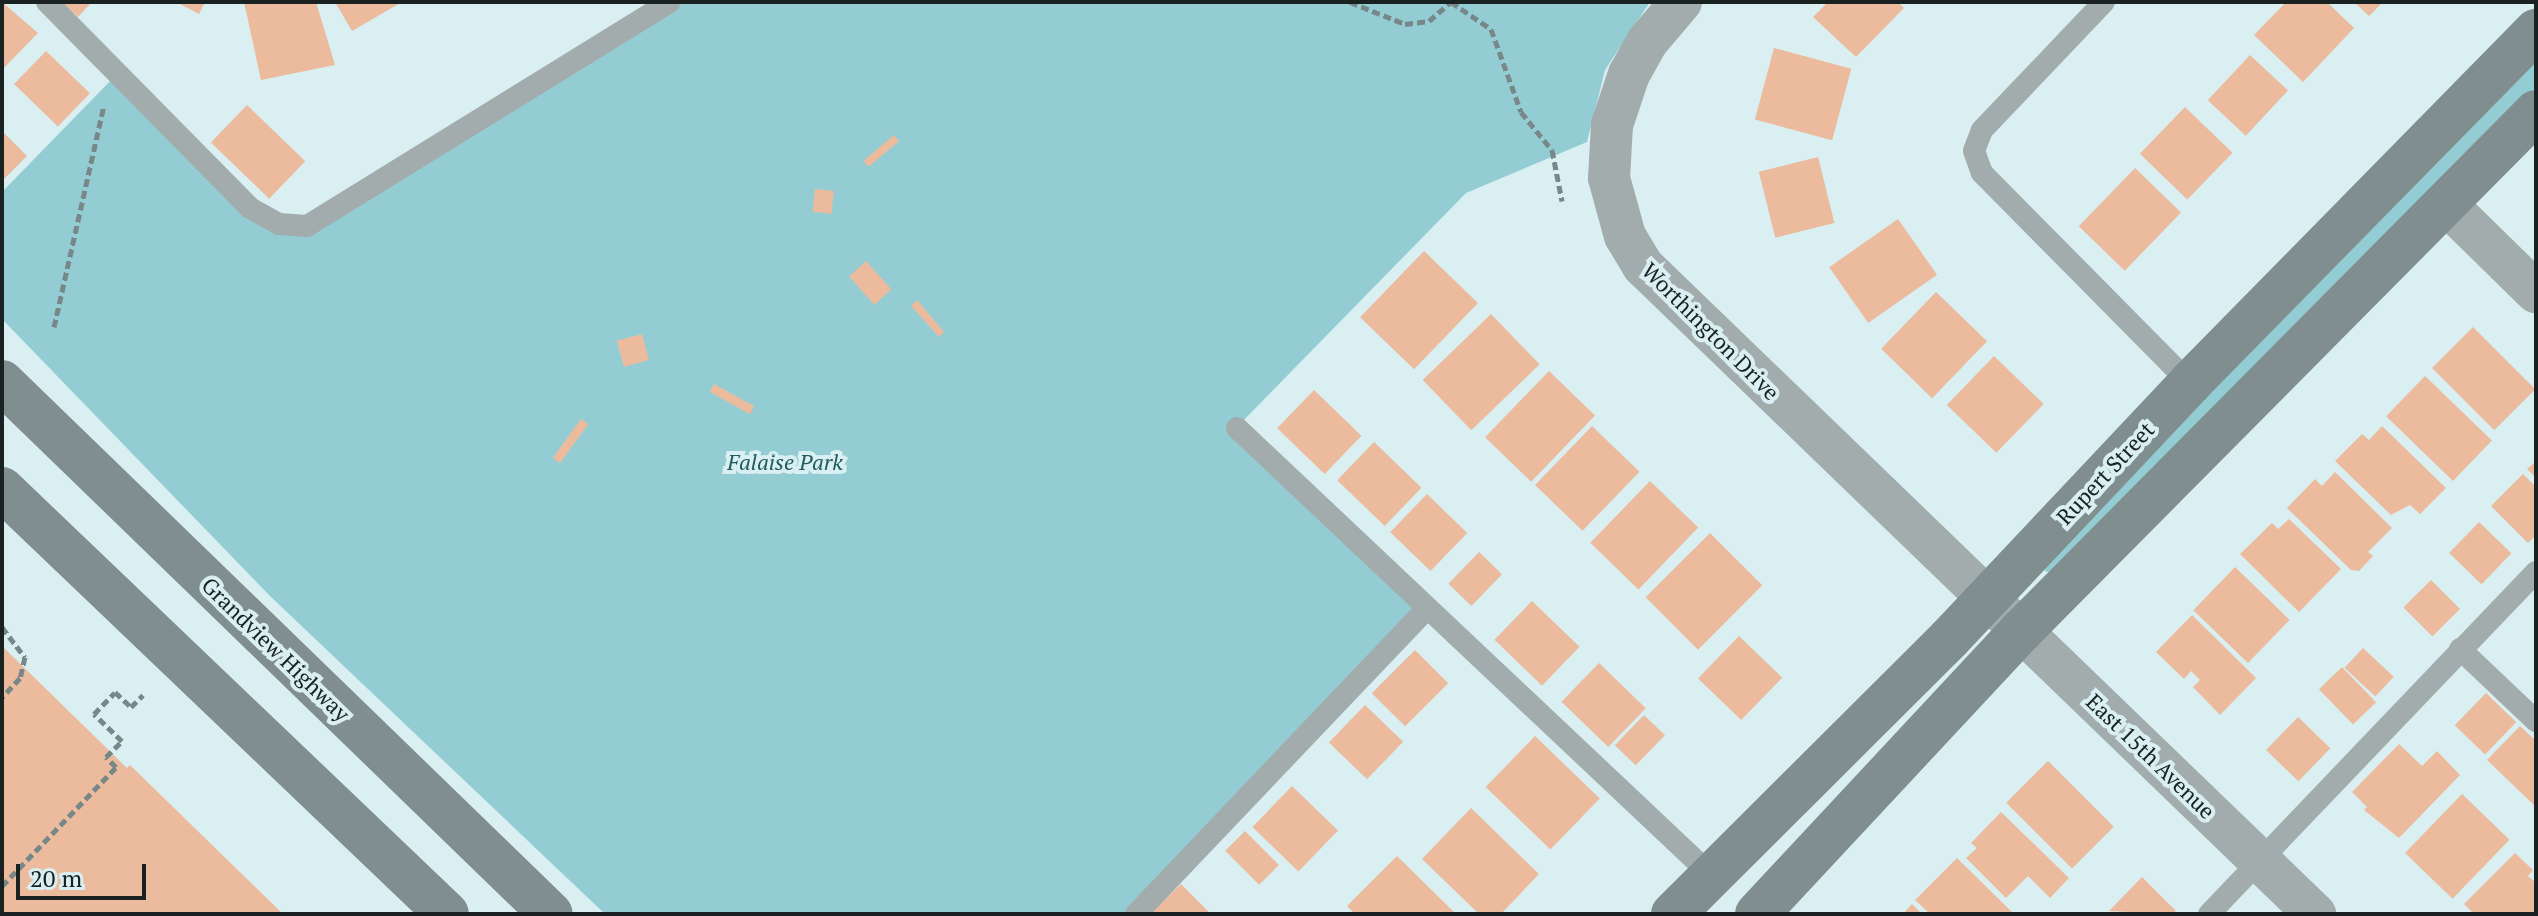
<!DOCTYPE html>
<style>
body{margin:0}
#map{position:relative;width:2538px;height:916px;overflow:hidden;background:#d9eff1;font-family:"PT Serif",serif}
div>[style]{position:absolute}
.green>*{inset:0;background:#93cdd3}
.building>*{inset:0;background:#ecbb9d;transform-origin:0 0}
.path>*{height:5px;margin-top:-2.5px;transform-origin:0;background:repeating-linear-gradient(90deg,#788788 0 8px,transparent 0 12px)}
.lane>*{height:22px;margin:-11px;padding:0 11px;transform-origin:11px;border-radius:11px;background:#a3acad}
.street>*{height:42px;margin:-21px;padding:0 21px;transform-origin:21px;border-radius:21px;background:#a3acad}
.secondary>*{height:44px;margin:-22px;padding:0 22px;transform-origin:22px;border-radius:22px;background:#818e8f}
span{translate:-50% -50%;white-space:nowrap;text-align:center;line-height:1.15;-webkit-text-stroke:8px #d9eff1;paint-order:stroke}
.street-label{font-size:22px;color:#192121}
.park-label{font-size:22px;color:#215c61;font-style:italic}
.frame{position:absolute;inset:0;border:4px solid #192121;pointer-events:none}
.scale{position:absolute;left:16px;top:864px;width:130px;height:36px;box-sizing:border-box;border:4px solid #192121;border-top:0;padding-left:10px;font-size:24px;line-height:28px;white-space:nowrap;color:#192121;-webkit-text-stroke:6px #d9eff1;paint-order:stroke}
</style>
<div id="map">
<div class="green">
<i style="clip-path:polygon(669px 2px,1650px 2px,1605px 70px,1587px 142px,1466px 193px,1237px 427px,1426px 609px,1136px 914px,605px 914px,270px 596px,2px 319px,2px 192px,118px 73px,250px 208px,307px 226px)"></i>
<i style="clip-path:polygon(2536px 50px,2536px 87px,2064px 569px,2046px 572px,2041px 564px)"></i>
</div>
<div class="building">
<i style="clip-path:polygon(2px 2px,38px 33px,2px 70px)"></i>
<i style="clip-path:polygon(62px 2px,92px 2px,78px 17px)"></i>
<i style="clip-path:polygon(176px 2px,205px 2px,199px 14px)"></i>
<i style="clip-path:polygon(244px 2px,316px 2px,335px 65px,261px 80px)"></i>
<i style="clip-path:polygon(335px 2px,402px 2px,352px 31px)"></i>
<i style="clip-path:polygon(1828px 2px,1898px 2px,1904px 8px,1856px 57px,1813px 17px)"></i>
<i style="clip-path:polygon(2286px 2px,2327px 2px,2354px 28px,2303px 82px,2254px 35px)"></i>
<i style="clip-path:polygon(2354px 2px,2383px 2px,2369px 16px)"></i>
<i style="left:1774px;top:48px;width:80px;height:74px;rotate:15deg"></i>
<i style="left:46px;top:51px;width:61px;height:46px;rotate:44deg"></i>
<i style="left:2250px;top:55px;width:52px;height:62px;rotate:43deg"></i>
<i style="left:247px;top:105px;width:81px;height:52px;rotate:44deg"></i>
<i style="left:2185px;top:107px;width:66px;height:65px;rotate:44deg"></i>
<i style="clip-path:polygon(2px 131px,27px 156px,2px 181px)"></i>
<i style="left:894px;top:135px;width:8px;height:40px;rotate:50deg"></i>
<i style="left:1818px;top:157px;width:68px;height:61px;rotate:76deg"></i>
<i style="left:2135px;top:168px;width:64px;height:81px;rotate:44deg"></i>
<i style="left:815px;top:189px;width:19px;height:23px;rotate:6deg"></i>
<i style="left:1898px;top:219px;width:68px;height:84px;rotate:55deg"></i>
<i style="left:1424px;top:251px;width:75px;height:92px;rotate:44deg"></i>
<i style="left:866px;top:261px;width:38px;height:23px;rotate:48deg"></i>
<i style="left:1936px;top:292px;width:71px;height:79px;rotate:44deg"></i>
<i style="clip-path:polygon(917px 300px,944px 332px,939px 337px,911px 306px)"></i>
<i style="left:1491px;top:314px;width:70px;height:95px;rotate:46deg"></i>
<i style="left:2473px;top:327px;width:88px;height:58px;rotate:45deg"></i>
<i style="left:642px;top:334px;width:27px;height:26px;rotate:75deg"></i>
<i style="left:1994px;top:356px;width:69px;height:68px;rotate:44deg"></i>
<i style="left:1549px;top:371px;width:64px;height:92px;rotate:44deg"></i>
<i style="left:2425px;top:376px;width:93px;height:56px;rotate:44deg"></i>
<i style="left:714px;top:384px;width:46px;height:9px;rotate:29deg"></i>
<i style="left:1314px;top:390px;width:66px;height:53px;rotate:44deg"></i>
<i style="left:581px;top:419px;width:9px;height:48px;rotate:36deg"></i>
<i style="left:1592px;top:426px;width:66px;height:82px;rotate:44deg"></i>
<i style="clip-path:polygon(2382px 426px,2446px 488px,2420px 514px,2410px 505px,2391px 515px,2335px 461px,2362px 434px,2369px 440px)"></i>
<i style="left:1374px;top:442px;width:66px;height:53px;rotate:44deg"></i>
<i style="clip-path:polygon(2536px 461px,2536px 478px,2527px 469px)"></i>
<i style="clip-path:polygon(2335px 472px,2392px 528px,2368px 552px,2373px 556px,2359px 571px,2351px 570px,2287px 508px,2315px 479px,2322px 486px)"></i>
<i style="clip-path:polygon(2523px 474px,2536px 487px,2536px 535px,2528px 543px,2491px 506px)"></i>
<i style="left:1650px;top:481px;width:67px;height:86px;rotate:44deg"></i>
<i style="left:1427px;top:494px;width:56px;height:53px;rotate:44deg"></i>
<i style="clip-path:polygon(2289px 519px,2341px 569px,2299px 612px,2240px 554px,2272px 523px,2278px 529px)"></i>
<i style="left:2479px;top:522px;width:45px;height:43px;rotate:44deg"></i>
<i style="left:1710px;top:533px;width:74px;height:91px;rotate:45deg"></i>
<i style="left:1479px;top:552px;width:32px;height:44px;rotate:44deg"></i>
<i style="left:2235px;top:567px;width:76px;height:60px;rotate:44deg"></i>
<i style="left:2431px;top:580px;width:41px;height:39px;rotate:45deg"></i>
<i style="left:1532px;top:601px;width:66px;height:54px;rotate:44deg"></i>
<i style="clip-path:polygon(2192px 615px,2256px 678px,2220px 715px,2193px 687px,2200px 680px,2191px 671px,2184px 679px,2156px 652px)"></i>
<i style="left:1739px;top:636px;width:60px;height:59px;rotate:44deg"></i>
<i style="clip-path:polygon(2px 646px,127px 768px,130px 765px,283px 914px,2px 914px)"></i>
<i style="left:2363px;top:648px;width:42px;height:27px;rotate:43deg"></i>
<i style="left:1415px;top:650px;width:47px;height:61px;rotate:45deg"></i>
<i style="left:1599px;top:663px;width:65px;height:54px;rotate:44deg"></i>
<i style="left:2342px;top:667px;width:49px;height:32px;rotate:46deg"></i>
<i style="left:2486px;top:693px;width:42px;height:45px;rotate:44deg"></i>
<i style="left:1365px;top:705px;width:53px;height:52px;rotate:44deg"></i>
<i style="left:1644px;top:715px;width:29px;height:42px;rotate:44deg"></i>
<i style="left:2298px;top:717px;width:45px;height:46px;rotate:44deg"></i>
<i style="clip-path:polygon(2520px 726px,2536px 741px,2536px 807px,2487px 760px)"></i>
<i style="left:1535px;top:736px;width:90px;height:71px;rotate:44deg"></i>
<i style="clip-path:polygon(2399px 744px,2422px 766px,2437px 751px,2460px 775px,2399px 838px,2364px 810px,2367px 807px,2352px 792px)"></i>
<i style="left:2048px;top:761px;width:93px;height:59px;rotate:45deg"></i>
<i style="left:1292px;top:786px;width:64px;height:57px;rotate:44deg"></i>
<i style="left:2462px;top:794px;width:66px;height:82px;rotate:44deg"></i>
<i style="clip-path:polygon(1471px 808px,1539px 874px,1501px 914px,1479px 914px,1422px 859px)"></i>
<i style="clip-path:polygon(2001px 812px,2069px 878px,2050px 898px,2028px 876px,2006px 898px,1966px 858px,1977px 848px,1971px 843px)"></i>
<i style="left:1245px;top:831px;width:48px;height:28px;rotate:45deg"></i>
<i style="clip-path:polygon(2515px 853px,2533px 870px,2528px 876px,2536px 883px,2536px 914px,2474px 914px,2464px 904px)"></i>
<i style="clip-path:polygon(1397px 856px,1456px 914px,1355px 914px,1347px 906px)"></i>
<i style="clip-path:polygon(1957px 858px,2014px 914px,1930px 914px,1915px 900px)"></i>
<i style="clip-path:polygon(2142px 877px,2176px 911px,2172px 914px,2109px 911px)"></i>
<i style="clip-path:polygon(1181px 884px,1211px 914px,1150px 914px)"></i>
<i style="clip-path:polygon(1912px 904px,1922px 914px,1903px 914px)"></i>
</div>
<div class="path">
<i style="left:1350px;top:2px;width:59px;rotate:21.8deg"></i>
<i style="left:1405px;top:24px;width:24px;rotate:-7deg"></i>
<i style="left:1429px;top:21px;width:29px;rotate:-41deg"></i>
<i style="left:1451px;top:2px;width:48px;rotate:34deg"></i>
<i style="left:1491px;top:29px;width:88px;rotate:70.1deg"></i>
<i style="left:1521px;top:112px;width:49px;rotate:50.8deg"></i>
<i style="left:1552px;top:150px;width:52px;rotate:78.9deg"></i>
<i style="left:54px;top:327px;width:227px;rotate:-77.3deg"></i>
<i style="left:2px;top:627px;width:38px;rotate:53deg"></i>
<i style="left:25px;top:657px;width:22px;rotate:103deg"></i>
<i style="left:20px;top:678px;width:26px;rotate:133deg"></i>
<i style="left:2px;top:886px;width:165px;rotate:-46.2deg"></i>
<i style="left:116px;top:767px;width:14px;rotate:-135deg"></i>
<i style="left:106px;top:757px;width:23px;rotate:-45deg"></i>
<i style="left:122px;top:741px;width:39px;rotate:-136deg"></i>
<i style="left:94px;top:714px;width:30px;rotate:-46deg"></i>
<i style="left:115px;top:692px;width:22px;rotate:43deg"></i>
<i style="left:131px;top:707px;width:17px;rotate:-45deg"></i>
</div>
<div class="lane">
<i style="left:47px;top:2px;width:289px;rotate:45.4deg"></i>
<i style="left:250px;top:208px;width:33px;rotate:29deg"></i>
<i style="left:279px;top:224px;width:28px;rotate:4deg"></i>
<i style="left:307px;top:226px;width:426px;rotate:-31.7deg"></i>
<i style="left:2104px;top:2px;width:177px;rotate:133.6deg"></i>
<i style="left:1982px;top:130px;width:22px;rotate:111deg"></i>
<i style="left:1974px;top:151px;width:23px;rotate:70deg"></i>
<i style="left:1982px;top:173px;width:296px;rotate:45.3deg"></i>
<i style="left:1237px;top:428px;width:653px;rotate:43.32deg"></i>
<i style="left:2460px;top:649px;width:105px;rotate:43.5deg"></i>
<i style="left:1136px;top:914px;width:421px;rotate:-46.4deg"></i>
<i style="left:2209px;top:914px;width:473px;rotate:-46.3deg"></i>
</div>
<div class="street">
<i style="left:1681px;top:2px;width:52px;rotate:130.4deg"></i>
<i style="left:1647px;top:42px;width:37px;rotate:119deg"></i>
<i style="left:1629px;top:74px;width:54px;rotate:108.4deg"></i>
<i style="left:1612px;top:125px;width:53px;rotate:93.2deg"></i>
<i style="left:1609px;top:178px;width:60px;rotate:74.6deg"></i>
<i style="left:1625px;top:236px;width:35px;rotate:59deg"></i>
<i style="left:1643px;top:266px;width:934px;rotate:43.96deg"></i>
<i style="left:2446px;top:204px;width:126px;rotate:44.4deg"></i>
</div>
<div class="secondary">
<i style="left:2px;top:382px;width:764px;rotate:44.1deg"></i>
<i style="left:2px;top:489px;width:615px;rotate:43.68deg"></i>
<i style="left:1673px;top:914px;width:390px;rotate:-44.9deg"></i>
<i style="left:1949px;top:639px;width:352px;rotate:-46.7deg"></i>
<i style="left:2190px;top:383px;width:494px;rotate:-45.5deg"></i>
<i style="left:1757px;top:914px;width:387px;rotate:-47deg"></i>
<i style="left:2021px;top:631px;width:731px;rotate:-45.22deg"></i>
</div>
<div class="street-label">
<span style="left:1711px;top:331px;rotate:45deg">Worthington Drive</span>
<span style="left:2105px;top:473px;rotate:-47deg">Rupert Street</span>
<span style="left:276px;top:649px;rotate:44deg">Grandview Highway</span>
<span style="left:2151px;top:756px;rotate:44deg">East 15th Avenue</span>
</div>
<div class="park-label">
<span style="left:785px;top:462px">Falaise Park</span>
</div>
<div class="frame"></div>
<div class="scale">20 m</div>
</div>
